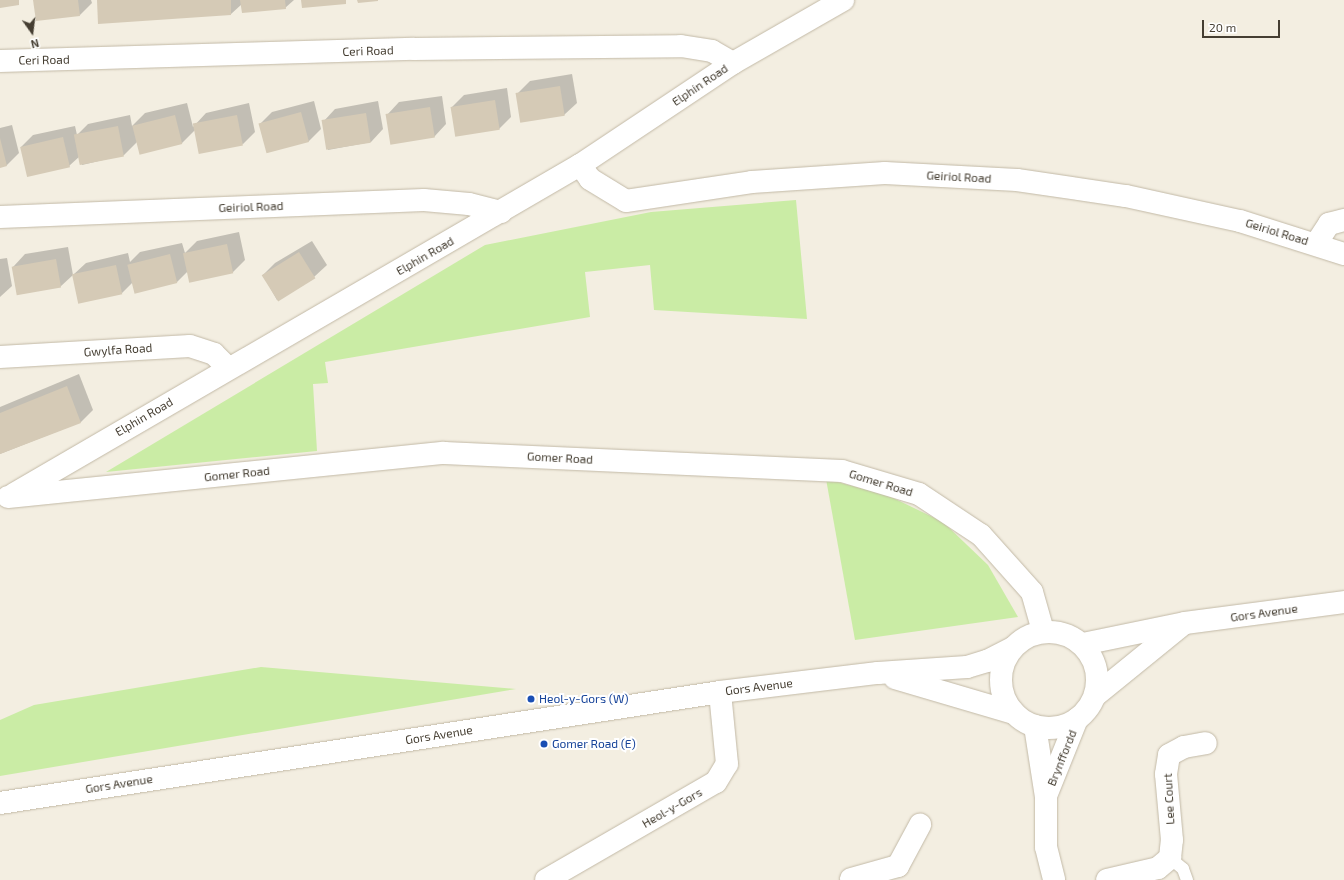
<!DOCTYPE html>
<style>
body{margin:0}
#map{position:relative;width:1344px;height:880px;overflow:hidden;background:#f3eee1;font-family:"Exo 2",sans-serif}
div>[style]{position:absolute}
.green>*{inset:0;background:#caeca5}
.shadow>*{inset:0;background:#0003}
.building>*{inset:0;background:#d5cab6;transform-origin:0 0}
.roads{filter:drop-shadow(0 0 1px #c2b9a6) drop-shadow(0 0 1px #c2b9a6)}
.service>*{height:12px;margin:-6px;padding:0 6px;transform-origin:6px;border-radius:6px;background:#fff}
.minor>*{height:22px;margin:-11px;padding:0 11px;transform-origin:11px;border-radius:11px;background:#fff}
.tertiary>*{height:22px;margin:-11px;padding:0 11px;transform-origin:11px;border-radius:11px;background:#fff}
.tertiary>.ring{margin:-11px;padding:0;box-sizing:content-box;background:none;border:22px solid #fff;border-radius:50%}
.dots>*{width:11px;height:11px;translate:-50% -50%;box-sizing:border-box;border:2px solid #fff;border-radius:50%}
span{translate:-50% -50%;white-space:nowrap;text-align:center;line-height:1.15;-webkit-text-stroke:4px #fff;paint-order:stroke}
.street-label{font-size:12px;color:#453e32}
.transit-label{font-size:12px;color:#164399}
.left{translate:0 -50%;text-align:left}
.north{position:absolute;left:12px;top:12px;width:40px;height:40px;-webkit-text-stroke:3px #fff;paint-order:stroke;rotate:166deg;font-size:11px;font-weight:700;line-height:16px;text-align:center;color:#453e32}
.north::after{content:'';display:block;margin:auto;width:14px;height:18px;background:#453e32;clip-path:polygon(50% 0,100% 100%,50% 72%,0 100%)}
.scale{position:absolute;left:1202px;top:20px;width:78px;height:18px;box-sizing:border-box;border:2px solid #453e32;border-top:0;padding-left:5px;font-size:12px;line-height:14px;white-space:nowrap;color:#453e32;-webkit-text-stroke:3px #fff;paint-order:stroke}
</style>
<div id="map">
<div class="green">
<i style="clip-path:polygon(796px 200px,807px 319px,654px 310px,650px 265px,585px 272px,590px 317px,325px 362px,328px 383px,313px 384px,317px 451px,106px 472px,485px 245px,651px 212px)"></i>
<i style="clip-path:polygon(826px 479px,887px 495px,943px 522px,988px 565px,1018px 617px,855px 640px)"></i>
<i style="clip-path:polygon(261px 667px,516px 689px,0 776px,0 720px,34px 705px)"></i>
</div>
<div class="shadow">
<i style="clip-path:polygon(34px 0,91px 0,92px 3px,80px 15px)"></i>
<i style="clip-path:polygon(98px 0,294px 0,285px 8px,242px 4px,231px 14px,99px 22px)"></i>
<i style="clip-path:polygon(572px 74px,577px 103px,564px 115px,518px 93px,530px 81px)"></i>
<i style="clip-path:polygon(507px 88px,511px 117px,499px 129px,452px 107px,464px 95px)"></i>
<i style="clip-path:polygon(442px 96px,446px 124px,434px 137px,387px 115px,399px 102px)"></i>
<i style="clip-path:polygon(314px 101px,321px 129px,309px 141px,267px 152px,260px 124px,272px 112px)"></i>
<i style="clip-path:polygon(378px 101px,383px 129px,371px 142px,328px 150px,323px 122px,335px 109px)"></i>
<i style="clip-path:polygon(187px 103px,193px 127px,206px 113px,249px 103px,255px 132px,243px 144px,195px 130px,182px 143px,137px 142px,124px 155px,82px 165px,80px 156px,69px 166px,21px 147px,33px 135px,75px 126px,77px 135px,88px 124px,130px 115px,132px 126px,145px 113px)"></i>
<i style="clip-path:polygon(12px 125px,19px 153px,7px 165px,0 167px,0 128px)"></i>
<i style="clip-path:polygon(239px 232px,245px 260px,233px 272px,188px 271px,176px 283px,132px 283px,122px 293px,73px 275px,86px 263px,128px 253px,130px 262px,140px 252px,182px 243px,185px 253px,197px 241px)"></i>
<i style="clip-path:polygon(312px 241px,327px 265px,314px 277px,277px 300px,263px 275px,275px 263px)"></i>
<i style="clip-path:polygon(68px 247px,73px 275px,60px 287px,13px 267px,25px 254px)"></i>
<i style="clip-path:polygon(7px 258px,12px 286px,0 297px,0 259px)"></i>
<i style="clip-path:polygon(79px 374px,93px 410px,81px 422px,0 454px,0 407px)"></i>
</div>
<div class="building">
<i style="clip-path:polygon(0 0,19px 0,19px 5px,0 8px)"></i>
<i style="clip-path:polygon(33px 0,78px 0,80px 16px,36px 21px)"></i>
<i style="clip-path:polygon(97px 0,231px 0,231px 15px,98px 24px)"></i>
<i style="clip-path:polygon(240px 0,285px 0,286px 9px,242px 13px)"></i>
<i style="clip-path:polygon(301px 0,346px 0,346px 4px,302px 8px)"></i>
<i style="clip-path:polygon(357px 0,378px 0,378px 1px,358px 3px)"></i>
<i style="left:560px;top:86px;width:30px;height:45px;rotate:81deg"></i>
<i style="left:495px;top:100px;width:30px;height:45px;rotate:81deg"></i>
<i style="left:430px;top:107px;width:31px;height:45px;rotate:81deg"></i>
<i style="left:301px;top:112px;width:31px;height:44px;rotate:75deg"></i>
<i style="left:366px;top:113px;width:30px;height:45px;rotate:81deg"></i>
<i style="left:175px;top:115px;width:30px;height:44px;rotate:76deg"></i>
<i style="left:237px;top:115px;width:31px;height:45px;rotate:79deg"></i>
<i style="left:118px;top:126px;width:31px;height:45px;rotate:79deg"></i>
<i style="left:63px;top:137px;width:31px;height:44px;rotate:77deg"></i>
<i style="clip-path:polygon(0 138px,7px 166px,0 168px)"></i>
<i style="left:227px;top:244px;width:30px;height:45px;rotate:78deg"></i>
<i style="left:299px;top:252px;width:31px;height:44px;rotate:58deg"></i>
<i style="left:170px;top:254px;width:30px;height:44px;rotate:76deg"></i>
<i style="left:56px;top:259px;width:29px;height:45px;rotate:80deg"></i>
<i style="left:116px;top:265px;width:30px;height:45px;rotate:78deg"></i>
<i style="clip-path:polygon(67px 386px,81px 423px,0 454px,0 413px)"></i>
</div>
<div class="roads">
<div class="service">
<i style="left:1170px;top:858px;width:17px;rotate:40deg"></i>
<i style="left:1183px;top:869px;width:12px;rotate:70deg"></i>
</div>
<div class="minor">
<i style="left:0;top:61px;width:414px;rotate:-1.7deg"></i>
<i style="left:414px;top:49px;width:267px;rotate:-0.6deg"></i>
<i style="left:681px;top:46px;width:31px;rotate:9deg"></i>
<i style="left:712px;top:51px;width:24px;rotate:30deg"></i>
<i style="left:580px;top:165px;width:17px;rotate:54deg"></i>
<i style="left:590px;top:179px;width:42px;rotate:31.4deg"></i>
<i style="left:626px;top:201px;width:127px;rotate:-8.6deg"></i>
<i style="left:752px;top:182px;width:133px;rotate:-3.9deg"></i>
<i style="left:885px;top:173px;width:132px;rotate:3deg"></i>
<i style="left:1017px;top:180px;width:110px;rotate:8.4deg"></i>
<i style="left:1126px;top:196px;width:117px;rotate:12.4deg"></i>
<i style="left:1240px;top:221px;width:109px;rotate:17.6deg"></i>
<i style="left:0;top:217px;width:424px;rotate:-2.3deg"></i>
<i style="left:424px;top:200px;width:45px;rotate:5.1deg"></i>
<i style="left:469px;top:204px;width:33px;rotate:14deg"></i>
<i style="left:1316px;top:244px;width:24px;rotate:-57deg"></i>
<i style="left:1329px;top:224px;width:16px;rotate:-15deg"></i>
<i style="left:0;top:357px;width:190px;rotate:-3.3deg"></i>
<i style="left:190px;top:346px;width:25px;rotate:18deg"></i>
<i style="left:214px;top:354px;width:20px;rotate:45deg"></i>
<i style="left:14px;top:494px;width:655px;rotate:-30.17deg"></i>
<i style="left:580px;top:165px;width:184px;rotate:-33.7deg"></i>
<i style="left:733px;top:63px;width:127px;rotate:-29.8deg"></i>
<i style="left:8px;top:497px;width:438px;rotate:-5.8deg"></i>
<i style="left:444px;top:453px;width:398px;rotate:2.6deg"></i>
<i style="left:842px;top:471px;width:80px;rotate:16.6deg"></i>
<i style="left:919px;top:494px;width:74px;rotate:33.5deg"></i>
<i style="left:981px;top:535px;width:76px;rotate:48.2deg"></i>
<i style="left:1032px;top:592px;width:41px;rotate:74.2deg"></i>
<i style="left:1035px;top:726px;width:72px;rotate:81.2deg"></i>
<i style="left:1046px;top:797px;width:50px;rotate:90deg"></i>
<i style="left:1046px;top:847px;width:34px;rotate:76deg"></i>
<i style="left:1046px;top:796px;width:83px;rotate:-68.1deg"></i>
<i style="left:851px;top:879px;width:49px;rotate:-15.5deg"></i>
<i style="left:898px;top:866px;width:47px;rotate:-61.8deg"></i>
<i style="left:1107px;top:880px;width:52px;rotate:-13.2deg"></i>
<i style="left:1158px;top:868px;width:16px;rotate:-40deg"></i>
<i style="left:1170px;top:858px;width:18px;rotate:-84deg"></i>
<i style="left:1172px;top:840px;width:66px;rotate:-95.2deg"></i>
<i style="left:1166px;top:774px;width:19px;rotate:-81deg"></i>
<i style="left:1169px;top:755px;width:17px;rotate:-28deg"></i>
<i style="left:1184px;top:747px;width:22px;rotate:-10deg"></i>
</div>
<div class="tertiary">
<i class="ring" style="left:1001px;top:632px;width:74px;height:74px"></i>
<i style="left:1083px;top:644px;width:104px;rotate:-11.6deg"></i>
<i style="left:1185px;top:623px;width:160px;rotate:-7.5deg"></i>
<i style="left:895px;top:678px;width:124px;rotate:16.4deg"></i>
<i style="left:1096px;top:695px;width:111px;rotate:-39.1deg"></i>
<i style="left:0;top:803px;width:729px;rotate:-8.76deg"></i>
<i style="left:720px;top:692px;width:159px;rotate:-6.9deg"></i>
<i style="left:878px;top:673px;width:89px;rotate:-3.9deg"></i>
<i style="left:967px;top:667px;width:21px;rotate:-17deg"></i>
<i style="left:987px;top:661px;width:28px;rotate:-27deg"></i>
<i style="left:546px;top:880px;width:196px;rotate:-30deg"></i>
<i style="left:716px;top:782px;width:21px;rotate:-59deg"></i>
<i style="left:727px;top:764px;width:72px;rotate:-95.6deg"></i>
</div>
</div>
<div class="dots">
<i style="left:531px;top:699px;background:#1a4fb4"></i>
<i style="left:544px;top:744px;background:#1a4fb4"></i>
</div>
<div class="street-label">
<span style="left:368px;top:51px;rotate:-2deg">Ceri Road</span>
<span style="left:44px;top:60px;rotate:-1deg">Ceri Road</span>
<span style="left:700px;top:85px;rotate:-34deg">Elphin Road</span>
<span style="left:959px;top:177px;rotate:3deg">Geiriol Road</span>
<span style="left:251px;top:207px;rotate:-2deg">Geiriol Road</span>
<span style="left:1277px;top:232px;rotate:17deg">Geiriol Road</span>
<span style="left:425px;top:256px;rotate:-30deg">Elphin Road</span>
<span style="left:118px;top:350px;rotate:-4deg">Gwylfa Road</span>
<span style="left:144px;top:417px;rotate:-30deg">Elphin Road</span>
<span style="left:560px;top:458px;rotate:3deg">Gomer Road</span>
<span style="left:237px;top:474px;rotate:-6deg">Gomer Road</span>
<span style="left:881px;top:483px;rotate:17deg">Gomer Road</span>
<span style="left:1264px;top:613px;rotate:-8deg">Gors Avenue</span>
<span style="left:759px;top:687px;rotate:-7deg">Gors Avenue</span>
<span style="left:439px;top:735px;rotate:-9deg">Gors Avenue</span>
<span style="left:1062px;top:758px;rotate:-68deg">Brynffordd</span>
<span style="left:119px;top:784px;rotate:-9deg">Gors Avenue</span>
<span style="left:1169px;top:799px;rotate:-93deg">Lee Court</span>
<span style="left:672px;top:808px;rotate:-30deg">Heol-y-Gors</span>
</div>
<div class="transit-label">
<span class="left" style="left:539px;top:699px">Heol-y-Gors (W)</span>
<span class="left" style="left:552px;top:744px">Gomer Road (E)</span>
</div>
<div class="north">N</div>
<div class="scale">20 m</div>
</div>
